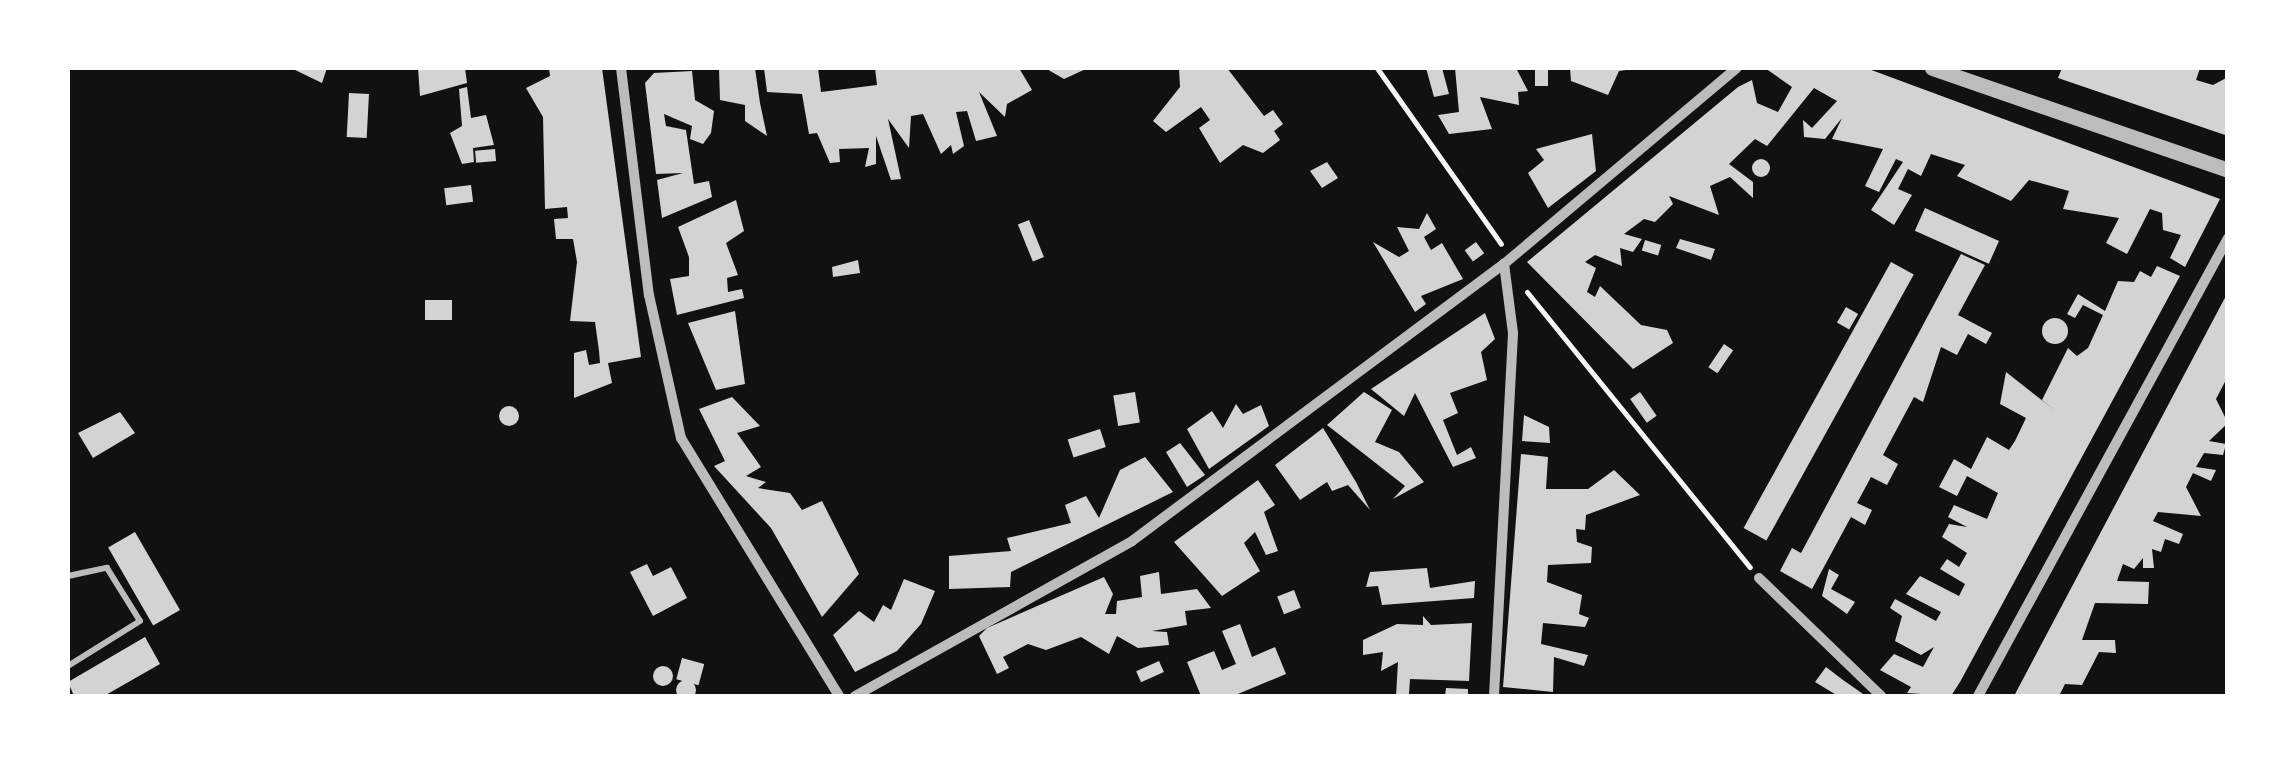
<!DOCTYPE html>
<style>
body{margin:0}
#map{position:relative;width:2295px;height:764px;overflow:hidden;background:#111;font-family:"Archivo Narrow",sans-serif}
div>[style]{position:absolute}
.building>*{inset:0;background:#d3d3d3;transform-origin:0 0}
.round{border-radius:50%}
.path>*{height:5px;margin:-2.5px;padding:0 2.5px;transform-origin:2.5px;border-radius:2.5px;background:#f5f5f5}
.service>*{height:6px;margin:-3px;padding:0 3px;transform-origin:3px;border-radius:3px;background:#bcbcbc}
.minor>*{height:10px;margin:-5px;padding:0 5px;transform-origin:5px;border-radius:5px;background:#bcbcbc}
.tertiary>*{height:15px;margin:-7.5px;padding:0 7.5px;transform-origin:7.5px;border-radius:7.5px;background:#bcbcbc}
span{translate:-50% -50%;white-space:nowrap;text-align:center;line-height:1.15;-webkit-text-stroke:8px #fff;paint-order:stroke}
.frame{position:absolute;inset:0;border:70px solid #fff;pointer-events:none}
</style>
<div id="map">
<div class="building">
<i style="clip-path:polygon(291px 68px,327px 68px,322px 83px)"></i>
<i style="clip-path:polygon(418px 68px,465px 68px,467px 83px,420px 96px)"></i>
<i style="clip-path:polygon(549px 68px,602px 68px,641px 357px,608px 363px,612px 383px,574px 398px,574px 353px,586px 350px,589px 365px,600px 363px,599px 351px,595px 322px,570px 321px,577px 262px,573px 239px,556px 239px,554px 219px,568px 218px,567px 207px,545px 209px,543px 117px,526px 88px,550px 76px)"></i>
<i style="clip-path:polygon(755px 68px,760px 103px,767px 136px,745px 121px,745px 105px,720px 100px,719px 69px)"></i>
<i style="clip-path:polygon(764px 68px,818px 68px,821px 92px,877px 85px,875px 68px,1019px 68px,1032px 90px,1007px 104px,1005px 117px,979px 92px,997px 136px,976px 141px,967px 111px,956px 112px,964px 146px,953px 154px,951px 145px,941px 154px,923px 114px,911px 116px,909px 148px,888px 119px,901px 179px,891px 180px,876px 136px,876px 164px,865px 167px,869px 148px,839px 149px,840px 162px,830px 163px,817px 133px,809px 134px,802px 94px,767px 92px)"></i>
<i style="clip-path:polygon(1045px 68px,1088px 68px,1064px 79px)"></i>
<i style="clip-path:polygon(1179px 68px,1227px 68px,1264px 116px,1273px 110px,1283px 124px,1274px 131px,1280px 140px,1263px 153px,1243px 145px,1220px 163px,1199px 128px,1210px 120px,1201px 107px,1166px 132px,1153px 121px,1180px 87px)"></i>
<i style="clip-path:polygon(1426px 68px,1442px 68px,1449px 94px,1434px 97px)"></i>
<i style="clip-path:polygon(1455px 68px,1516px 68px,1528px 91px,1518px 92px,1519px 105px,1480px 97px,1492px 129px,1449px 134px,1438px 115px,1459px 112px)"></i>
<i style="left:1535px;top:68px;width:13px;height:18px"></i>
<i style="clip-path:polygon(1570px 68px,1640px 68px,1619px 71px,1608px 95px,1571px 81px)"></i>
<i style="clip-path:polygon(1765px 68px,1866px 68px,2220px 199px,2185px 267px,2170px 258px,2181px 235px,2163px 230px,2162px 213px,2150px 209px,2127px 254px,2106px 243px,2119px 218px,2063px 209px,2069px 191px,2029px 180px,2011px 201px,1957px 176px,1965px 165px,1931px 154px,1921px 176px,1908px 169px,1898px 189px,1912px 195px,1894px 225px,1871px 210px,1903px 162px,1896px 159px,1879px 192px,1865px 186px,1883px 149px,1832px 139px,1842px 118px,1825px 139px,1804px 137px,1803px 120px,1812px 128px,1837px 101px,1814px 88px,1767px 146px,1755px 139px,1729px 164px,1753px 182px,1753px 198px,1730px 177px,1710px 186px,1719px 215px,1669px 196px,1673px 204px,1655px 222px,1644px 219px,1624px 234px,1642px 239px,1633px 252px,1620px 248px,1622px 266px,1595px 255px,1585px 262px,1596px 268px,1587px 292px,1595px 297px,1600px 286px,1641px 325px,1667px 330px,1673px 343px,1633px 369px,1527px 262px,1738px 87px,1752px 80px,1757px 103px,1778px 112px,1792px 87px)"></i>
<i style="clip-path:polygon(2062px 68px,2200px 68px,2196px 80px,2213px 85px,2228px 77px,2228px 136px,2058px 78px)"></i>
<i style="clip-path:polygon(692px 71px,695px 100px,714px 111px,711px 133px,703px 144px,690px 139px,692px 126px,664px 114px,666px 126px,686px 130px,694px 184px,709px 181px,712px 197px,662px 218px,657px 180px,683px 173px,656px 174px,645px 83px,654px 73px)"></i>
<i style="clip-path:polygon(467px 87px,471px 118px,486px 115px,494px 145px,473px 148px,474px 162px,462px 164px,450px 133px,462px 126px,459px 89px)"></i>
<i style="left:349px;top:93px;width:20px;height:44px;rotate:3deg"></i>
<i style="clip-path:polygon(1592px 134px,1596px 171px,1548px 208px,1528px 173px,1544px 160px,1536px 149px)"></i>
<i style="left:495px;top:149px;width:12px;height:20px;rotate:85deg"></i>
<i class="round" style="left:1752px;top:159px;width:18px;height:18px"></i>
<i style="clip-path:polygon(1327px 162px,1338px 178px,1322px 188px,1310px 171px)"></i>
<i style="left:471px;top:185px;width:17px;height:27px;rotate:83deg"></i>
<i style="clip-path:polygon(736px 200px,744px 231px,726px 243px,738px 275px,727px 278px,728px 292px,742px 289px,744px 298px,677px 315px,670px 279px,689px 276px,689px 257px,678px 227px)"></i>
<i style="left:1925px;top:208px;width:81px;height:25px;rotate:24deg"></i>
<i style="clip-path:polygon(1427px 213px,1436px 229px,1424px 237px,1431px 250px,1442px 243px,1463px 279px,1421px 296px,1426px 304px,1415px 312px,1373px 242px,1399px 257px,1409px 251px,1397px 227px,1419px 229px)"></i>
<i style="left:1029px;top:220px;width:40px;height:12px;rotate:68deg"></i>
<i style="clip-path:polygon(1680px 239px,1715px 249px,1711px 260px,1676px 248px)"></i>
<i style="left:1645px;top:240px;width:17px;height:11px;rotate:17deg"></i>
<i style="left:1476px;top:242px;width:14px;height:14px;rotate:54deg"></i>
<i style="clip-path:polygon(1961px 254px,1985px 265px,1958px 315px,1992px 333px,1986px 344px,1968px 334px,1957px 355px,1941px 347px,1923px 402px,1914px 397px,1883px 455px,1898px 464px,1887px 485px,1871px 477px,1857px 503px,1872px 510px,1865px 525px,1851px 517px,1812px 589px,1780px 571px,1792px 548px,1801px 553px)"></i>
<i style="clip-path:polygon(858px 260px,860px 273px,833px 277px,832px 267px)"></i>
<i style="left:1891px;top:262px;width:26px;height:304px;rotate:29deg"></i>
<i style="clip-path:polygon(2157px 266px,2180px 276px,1960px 682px,1951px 696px,1907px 693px,1911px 687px,1880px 670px,1894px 654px,1923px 667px,1934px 647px,1921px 655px,1895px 641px,1902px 616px,1890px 608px,1895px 599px,1936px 621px,1941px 612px,1906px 594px,1920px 576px,1959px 596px,1965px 584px,1940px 569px,1947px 559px,1959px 567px,1967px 553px,1942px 537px,1949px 524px,1967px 527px,1948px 517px,1954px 505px,1987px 519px,1998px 493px,1967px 476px,1957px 496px,1939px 487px,1954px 459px,1971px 469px,1987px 437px,2009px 450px,2015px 441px,2026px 418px,2000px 404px,2006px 372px,2057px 412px,2042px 400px,2068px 348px,2077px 356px,2088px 348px,2103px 315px,2083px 305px,2075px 318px,2067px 314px,2078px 294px,2105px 311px,2118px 281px,2134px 282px,2140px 271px,2151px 277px)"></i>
<i style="clip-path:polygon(2228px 292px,2228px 376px,2216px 399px,2228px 423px,2209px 441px,2226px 444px,2223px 455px,2204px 453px,2196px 467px,2216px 470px,2211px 481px,2193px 473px,2186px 487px,2201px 516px,2158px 512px,2153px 521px,2183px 534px,2179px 544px,2165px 539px,2161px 552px,2152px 549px,2154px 568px,2143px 568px,2143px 558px,2134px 569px,2123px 564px,2117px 581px,2149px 582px,2148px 604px,2095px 603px,2082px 640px,2115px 640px,2116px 653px,2099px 652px,2082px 685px,2065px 684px,2059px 696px,2014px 696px)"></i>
<i style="left:425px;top:300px;width:27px;height:20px"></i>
<i style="left:1846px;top:307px;width:14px;height:18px;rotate:30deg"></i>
<i style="clip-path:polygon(735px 311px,745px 384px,716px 390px,688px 323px)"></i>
<i style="clip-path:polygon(1485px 313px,1495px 339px,1481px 352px,1487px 380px,1450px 393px,1458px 413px,1443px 420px,1457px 455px,1471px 447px,1476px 458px,1453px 467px,1415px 393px,1404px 416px,1371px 389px)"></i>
<i class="round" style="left:2042px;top:318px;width:26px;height:26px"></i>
<i style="left:1724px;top:344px;width:11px;height:28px;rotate:34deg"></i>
<i style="left:1135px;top:392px;width:31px;height:22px;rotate:81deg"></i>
<i style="clip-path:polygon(1364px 392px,1392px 410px,1375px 442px,1399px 452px,1424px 482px,1393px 499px,1405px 486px,1327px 425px)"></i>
<i style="left:1640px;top:392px;width:29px;height:12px;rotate:55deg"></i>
<i style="clip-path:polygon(732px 397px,760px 426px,737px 433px,761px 467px,746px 476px,766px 482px,758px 488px,790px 493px,802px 510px,822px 501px,859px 574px,822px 617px,771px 528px,714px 466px,725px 461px,699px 409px)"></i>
<i style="clip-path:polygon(1236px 404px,1243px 414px,1261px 405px,1269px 426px,1209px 469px,1187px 429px,1212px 411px,1223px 428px)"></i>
<i class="round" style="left:499px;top:406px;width:20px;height:20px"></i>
<i style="clip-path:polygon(120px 412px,135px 433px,93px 458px,78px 433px)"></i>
<i style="clip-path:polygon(1524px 415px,1549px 427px,1550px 443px,1522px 441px)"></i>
<i style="clip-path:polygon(1323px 428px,1356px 482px,1370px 510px,1348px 485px,1332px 491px,1327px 482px,1300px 500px,1275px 465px)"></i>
<i style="left:1100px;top:429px;width:19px;height:34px;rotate:72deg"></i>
<i style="clip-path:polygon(1180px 443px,1205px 475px,1187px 487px,1166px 452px)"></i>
<i style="clip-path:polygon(1521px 454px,1548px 457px,1546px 489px,1588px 489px,1614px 470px,1640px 495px,1586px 515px,1585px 530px,1576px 529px,1577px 542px,1592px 547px,1591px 563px,1548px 565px,1547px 582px,1582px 595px,1579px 614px,1589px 618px,1585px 627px,1543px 623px,1541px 644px,1588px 655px,1584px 666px,1554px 657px,1553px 692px,1503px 687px)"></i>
<i style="clip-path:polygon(1145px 457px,1173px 492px,1011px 572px,1010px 587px,949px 589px,949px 556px,1011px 551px,1007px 538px,1071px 523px,1065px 505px,1086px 496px,1099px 518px,1120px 470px)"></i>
<i style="clip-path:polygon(1258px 480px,1275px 505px,1264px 512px,1278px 551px,1266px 555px,1255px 532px,1244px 543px,1260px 571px,1222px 596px,1174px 542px)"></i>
<i style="left:135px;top:532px;width:90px;height:31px;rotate:60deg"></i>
<i style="clip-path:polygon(647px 564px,653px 576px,671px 567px,687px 598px,653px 616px,630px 572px)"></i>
<i style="clip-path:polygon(1427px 568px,1430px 588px,1475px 581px,1474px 598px,1382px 605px,1378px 586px,1366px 587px,1370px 572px)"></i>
<i style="clip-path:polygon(1829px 569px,1839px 575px,1831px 589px,1855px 602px,1847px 614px,1822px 596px)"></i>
<i style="clip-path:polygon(1159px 572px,1161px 594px,1197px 589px,1211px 608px,1185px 611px,1187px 625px,1152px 631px,1167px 632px,1169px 645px,1138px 648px,1117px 636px,1109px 654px,1081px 637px,1046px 650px,1028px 644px,1003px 657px,1009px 668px,997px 674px,979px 636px,987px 628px,1104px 577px,1113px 594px,1105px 614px,1116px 614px,1117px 601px,1142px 597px,1140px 576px)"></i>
<i style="clip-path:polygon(904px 579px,935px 591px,921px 624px,897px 651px,855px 672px,833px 635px,859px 611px,874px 622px,883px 605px,891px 610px)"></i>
<i style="left:1294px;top:590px;width:19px;height:18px;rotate:69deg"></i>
<i style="clip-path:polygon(1423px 616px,1431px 625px,1472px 623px,1469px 681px,1410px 679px,1409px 694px,1396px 696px,1398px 662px,1381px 671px,1383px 652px,1363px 655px,1363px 640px,1397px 624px,1423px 625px)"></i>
<i style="clip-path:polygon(1240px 624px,1252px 657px,1275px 647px,1286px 674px,1233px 696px,1201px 696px,1187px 662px,1214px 651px,1222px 670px,1236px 664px,1222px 631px)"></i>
<i style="clip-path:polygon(145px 637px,160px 664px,104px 696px,74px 696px,68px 682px)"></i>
<i style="left:682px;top:658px;width:23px;height:22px;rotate:15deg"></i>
<i style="left:1159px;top:661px;width:12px;height:25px;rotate:66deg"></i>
<i class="round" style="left:653px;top:666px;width:20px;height:20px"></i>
<i style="clip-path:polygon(1826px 667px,1843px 680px,1866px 696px,1838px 696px,1815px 682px)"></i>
<i class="round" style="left:676px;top:680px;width:20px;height:20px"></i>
<i style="clip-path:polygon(1446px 688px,1468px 689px,1468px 696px,1445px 696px)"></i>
</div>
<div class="path">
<i style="left:1377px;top:68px;width:215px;rotate:54.8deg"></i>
<i style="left:1527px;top:292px;width:354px;rotate:51deg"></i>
</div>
<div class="service">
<i style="left:68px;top:576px;width:40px;rotate:-12deg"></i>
<i style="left:107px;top:568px;width:62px;rotate:58.1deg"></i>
<i style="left:140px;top:621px;width:85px;rotate:148deg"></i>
</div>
<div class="minor">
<i style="left:621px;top:68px;width:229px;rotate:83deg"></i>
<i style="left:649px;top:295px;width:147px;rotate:77.4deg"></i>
<i style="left:681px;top:438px;width:303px;rotate:58.5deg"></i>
<i style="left:1759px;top:578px;width:170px;rotate:44deg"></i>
<i style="left:855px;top:696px;width:317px;rotate:-29.2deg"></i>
<i style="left:1132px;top:541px;width:464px;rotate:-36.7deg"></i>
<i style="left:1504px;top:264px;width:304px;rotate:-40.1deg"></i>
<i style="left:1494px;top:696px;width:363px;rotate:-87deg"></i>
<i style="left:1513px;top:333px;width:70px;rotate:-97.4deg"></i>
<i style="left:1978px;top:696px;width:522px;rotate:-61.37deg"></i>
</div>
<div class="tertiary">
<i style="left:1932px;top:68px;width:313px;rotate:19deg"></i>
</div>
<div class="frame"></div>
</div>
